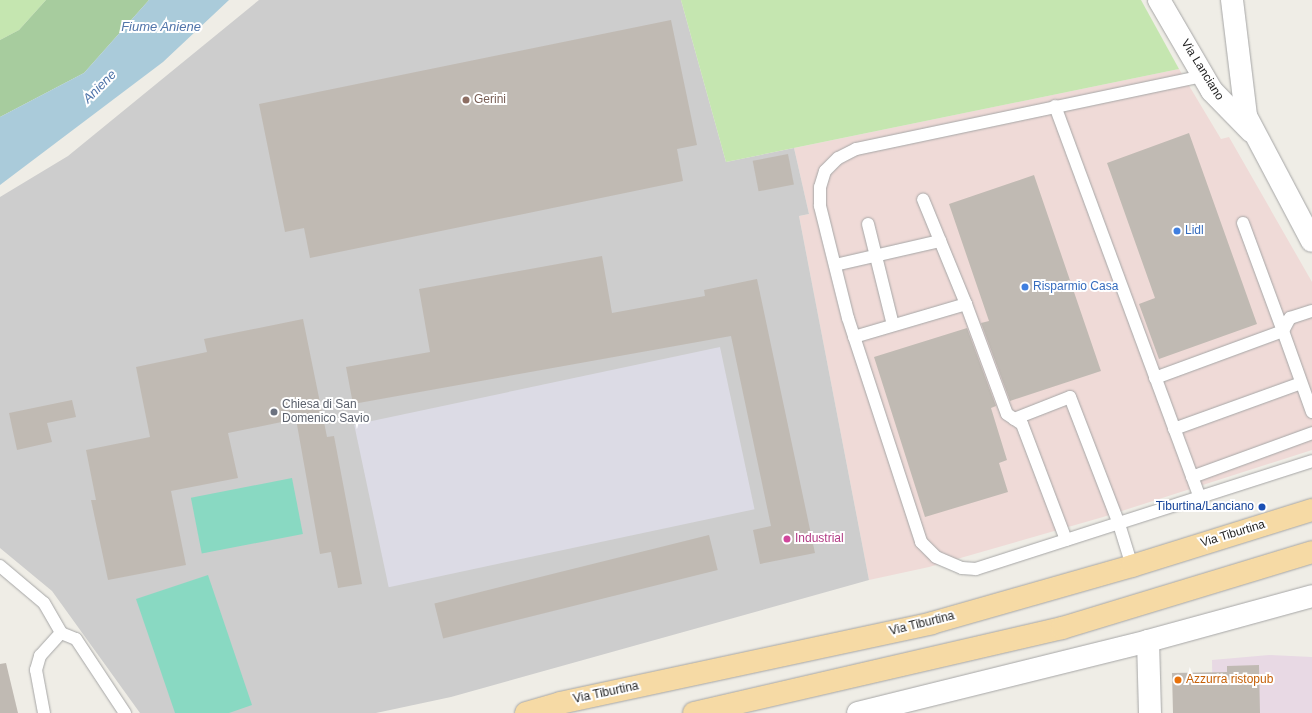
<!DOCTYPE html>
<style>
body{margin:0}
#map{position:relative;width:1312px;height:713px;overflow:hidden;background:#efede6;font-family:Helvetica,sans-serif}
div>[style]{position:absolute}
.commercial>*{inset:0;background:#efdad7}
.industrial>*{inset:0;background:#e8d9e4}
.religious>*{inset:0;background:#cdcdcd}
.grass>*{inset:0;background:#c5e6b0}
.forest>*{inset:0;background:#a7cc9e}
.pitch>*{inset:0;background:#89d9c2;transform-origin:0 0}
.plaza>*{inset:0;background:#dcdbe5;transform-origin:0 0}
.water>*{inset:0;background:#aacbda}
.building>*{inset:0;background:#c0bab3;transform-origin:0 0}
.roads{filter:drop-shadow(0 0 1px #a6a6a6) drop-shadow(0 0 1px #a6a6a6)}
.lane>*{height:12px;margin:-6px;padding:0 6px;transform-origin:6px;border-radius:6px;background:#fff}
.street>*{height:22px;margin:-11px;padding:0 11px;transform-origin:11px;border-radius:11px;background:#fff}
.primary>*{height:22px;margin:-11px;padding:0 11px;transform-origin:11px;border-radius:11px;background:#f6daa5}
.dots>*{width:11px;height:11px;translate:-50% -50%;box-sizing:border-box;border:2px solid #fff;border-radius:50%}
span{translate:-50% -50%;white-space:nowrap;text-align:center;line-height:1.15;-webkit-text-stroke:4px #fff;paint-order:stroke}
.street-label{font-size:12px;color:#1f1f1f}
.education-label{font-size:12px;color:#785e54}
.left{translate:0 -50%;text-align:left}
.shop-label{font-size:12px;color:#366cbe}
.worship-label{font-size:12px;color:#5b616d}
.transit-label{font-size:12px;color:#164399}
.right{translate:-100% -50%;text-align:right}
.hotel-label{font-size:12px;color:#b23c85}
.food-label{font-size:12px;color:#c56008}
.water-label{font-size:13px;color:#5175aa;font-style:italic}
</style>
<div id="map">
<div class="commercial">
<i style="clip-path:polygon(1179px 69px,1221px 139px,1229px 137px,1312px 282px,1312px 450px,1103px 517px,929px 567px,869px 580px,799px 216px,809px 214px,794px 148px)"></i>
</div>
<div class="industrial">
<i style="clip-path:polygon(1269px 655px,1312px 657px,1312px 713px,1213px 713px,1212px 660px)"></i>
</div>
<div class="religious">
<i style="clip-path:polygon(259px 0,681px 0,726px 162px,794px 148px,809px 214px,799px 216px,869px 580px,451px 697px,376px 713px,140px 713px,52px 591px,0 548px,0 197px,68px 156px)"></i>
</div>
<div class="grass">
<i style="clip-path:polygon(0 0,46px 0,19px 30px,0 40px)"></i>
<i style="clip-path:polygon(681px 0,1141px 0,1179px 69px,726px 162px)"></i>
</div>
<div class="forest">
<i style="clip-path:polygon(46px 0,149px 0,84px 73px,0 117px,0 40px,19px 30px)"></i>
</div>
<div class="pitch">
<i style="left:292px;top:478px;width:57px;height:103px;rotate:79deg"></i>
<i style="clip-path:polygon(208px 575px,252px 705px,229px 713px,175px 713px,136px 599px)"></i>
</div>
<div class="plaza">
<i style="left:720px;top:347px;width:166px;height:374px;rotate:78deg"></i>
</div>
<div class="water">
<i style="clip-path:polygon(149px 0,229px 0,163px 62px,0 185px,0 117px,84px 73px)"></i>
</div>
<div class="building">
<i style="clip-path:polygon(671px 20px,697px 145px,677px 149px,683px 181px,310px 258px,304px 228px,285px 232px,259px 104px)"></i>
<i style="clip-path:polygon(1189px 133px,1257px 324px,1159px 359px,1139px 304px,1155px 298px,1107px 163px)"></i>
<i style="left:788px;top:154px;width:31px;height:36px;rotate:79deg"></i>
<i style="clip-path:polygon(1034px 175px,1101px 371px,1010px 401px,981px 323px,989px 321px,949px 204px)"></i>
<i style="clip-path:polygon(602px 256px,612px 313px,705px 296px,704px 290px,757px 279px,815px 553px,760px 564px,753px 530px,771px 526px,731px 336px,353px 404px,346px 367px,430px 352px,419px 289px)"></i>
<i style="clip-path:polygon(303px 319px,327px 437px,334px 436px,362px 584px,338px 588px,331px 552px,320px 554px,296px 419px,228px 433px,238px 478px,171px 491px,186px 565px,108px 580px,91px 500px,96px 500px,86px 450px,150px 437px,136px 367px,207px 352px,204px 339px)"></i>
<i style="clip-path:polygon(967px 328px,996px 406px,991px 408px,1007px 460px,999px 463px,1008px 492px,925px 517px,874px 357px)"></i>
<i style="clip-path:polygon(72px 400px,76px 417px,47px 423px,52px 442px,17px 450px,9px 413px)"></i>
<i style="left:709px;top:535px;width:36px;height:283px;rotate:76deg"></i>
<i style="clip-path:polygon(6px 663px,18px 713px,0 713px,0 664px)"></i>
<i style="clip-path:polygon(1259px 665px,1260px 713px,1173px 713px,1172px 673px,1227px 672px,1227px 666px)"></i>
</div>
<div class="roads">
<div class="lane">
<i style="left:1203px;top:76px;width:355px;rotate:168.1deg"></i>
<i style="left:856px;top:149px;width:20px;rotate:153deg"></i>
<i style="left:838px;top:158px;width:18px;rotate:135deg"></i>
<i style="left:825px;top:171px;width:17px;rotate:107deg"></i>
<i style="left:820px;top:187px;width:19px;rotate:90deg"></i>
<i style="left:820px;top:206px;width:115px;rotate:76deg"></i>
<i style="left:848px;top:318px;width:236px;rotate:71.9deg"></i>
<i style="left:921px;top:542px;width:21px;rotate:45deg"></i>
<i style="left:936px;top:557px;width:28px;rotate:23deg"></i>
<i style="left:962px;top:568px;width:14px;rotate:4deg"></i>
<i style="left:976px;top:569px;width:353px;rotate:-17.8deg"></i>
<i style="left:1055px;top:106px;width:419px;rotate:69.7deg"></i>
<i style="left:1243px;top:223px;width:115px;rotate:69.7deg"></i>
<i style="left:868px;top:224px;width:104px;rotate:76.1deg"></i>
<i style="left:835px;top:265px;width:108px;rotate:-12.9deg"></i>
<i style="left:966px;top:304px;width:117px;rotate:69.6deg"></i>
<i style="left:1007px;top:414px;width:18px;rotate:34deg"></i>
<i style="left:1022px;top:424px;width:124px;rotate:69.2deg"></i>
<i style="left:1283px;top:331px;width:15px;rotate:-62deg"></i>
<i style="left:1290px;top:318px;width:23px;rotate:-18deg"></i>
<i style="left:854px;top:337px;width:117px;rotate:-16.4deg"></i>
<i style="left:966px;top:304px;width:113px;rotate:-112.3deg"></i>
<i style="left:1155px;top:378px;width:136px;rotate:-20.2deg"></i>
<i style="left:1283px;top:331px;width:86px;rotate:70.3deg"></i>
<i style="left:1014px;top:419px;width:60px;rotate:-21.4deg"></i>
<i style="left:1070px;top:397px;width:136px;rotate:68.9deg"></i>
<i style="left:1119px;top:524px;width:44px;rotate:72.8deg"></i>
<i style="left:1174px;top:429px;width:135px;rotate:-19.9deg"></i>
<i style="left:1192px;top:477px;width:128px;rotate:-20.1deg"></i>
<i style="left:0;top:566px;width:57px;rotate:40.1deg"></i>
<i style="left:44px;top:603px;width:34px;rotate:60deg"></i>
<i style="left:44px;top:713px;width:44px;rotate:-100.5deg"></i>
<i style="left:36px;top:670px;width:15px;rotate:-74deg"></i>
<i style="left:40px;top:656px;width:31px;rotate:-48deg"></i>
<i style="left:61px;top:633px;width:16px;rotate:22deg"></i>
<i style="left:76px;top:639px;width:89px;rotate:56.5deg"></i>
</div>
<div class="street">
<i style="left:1159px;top:0;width:105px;rotate:59.8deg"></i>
<i style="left:1212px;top:91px;width:56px;rotate:45.7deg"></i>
<i style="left:1232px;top:0;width:117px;rotate:83.1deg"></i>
<i style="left:1246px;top:116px;width:141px;rotate:62.2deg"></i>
<i style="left:1148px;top:641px;width:72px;rotate:88.4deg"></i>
<i style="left:858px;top:713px;width:299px;rotate:-13.9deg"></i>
<i style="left:1148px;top:641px;width:170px;rotate:-15.3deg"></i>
</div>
<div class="primary">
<i style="left:526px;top:713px;width:35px;rotate:-16deg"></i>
<i style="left:560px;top:703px;width:381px;rotate:-12.1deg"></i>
<i style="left:932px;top:623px;width:208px;rotate:-15.9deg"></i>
<i style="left:1132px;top:566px;width:189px;rotate:-17.3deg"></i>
<i style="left:694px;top:713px;width:378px;rotate:-13deg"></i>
<i style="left:1062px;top:628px;width:261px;rotate:-16.9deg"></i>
</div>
</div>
<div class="dots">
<i style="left:466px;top:100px;background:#8d6e63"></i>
<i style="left:1177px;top:231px;background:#3f7fe0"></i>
<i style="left:1025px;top:287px;background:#3f7fe0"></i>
<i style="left:274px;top:412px;background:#6b7280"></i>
<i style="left:1262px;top:507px;background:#1a4fb4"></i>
<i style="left:787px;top:539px;background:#d1479c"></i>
<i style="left:1178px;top:680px;background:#e8710a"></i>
</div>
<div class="street-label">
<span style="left:1202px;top:70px;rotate:58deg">Via Lanciano</span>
<span style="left:1233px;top:534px;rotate:-17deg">Via Tiburtina</span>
<span style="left:922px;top:624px;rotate:-14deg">Via Tiburtina</span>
<span style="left:606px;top:693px;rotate:-12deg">Via Tiburtina</span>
</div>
<div class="education-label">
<span class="left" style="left:474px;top:100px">Gerini</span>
</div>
<div class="shop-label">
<span class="left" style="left:1185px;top:231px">Lidl</span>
<span class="left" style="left:1033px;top:287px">Risparmio Casa</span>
</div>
<div class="worship-label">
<span class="left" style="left:282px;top:412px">Chiesa di San<br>Domenico Savio</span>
</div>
<div class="transit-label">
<span class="right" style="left:1254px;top:507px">Tiburtina/Lanciano</span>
</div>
<div class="hotel-label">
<span class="left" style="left:795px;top:539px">Industrial</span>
</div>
<div class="food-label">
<span class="left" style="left:1186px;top:680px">Azzurra ristopub</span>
</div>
<div class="water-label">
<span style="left:161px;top:27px">Fiume Aniene</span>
<span style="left:100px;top:87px;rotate:-45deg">Aniene</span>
</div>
</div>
